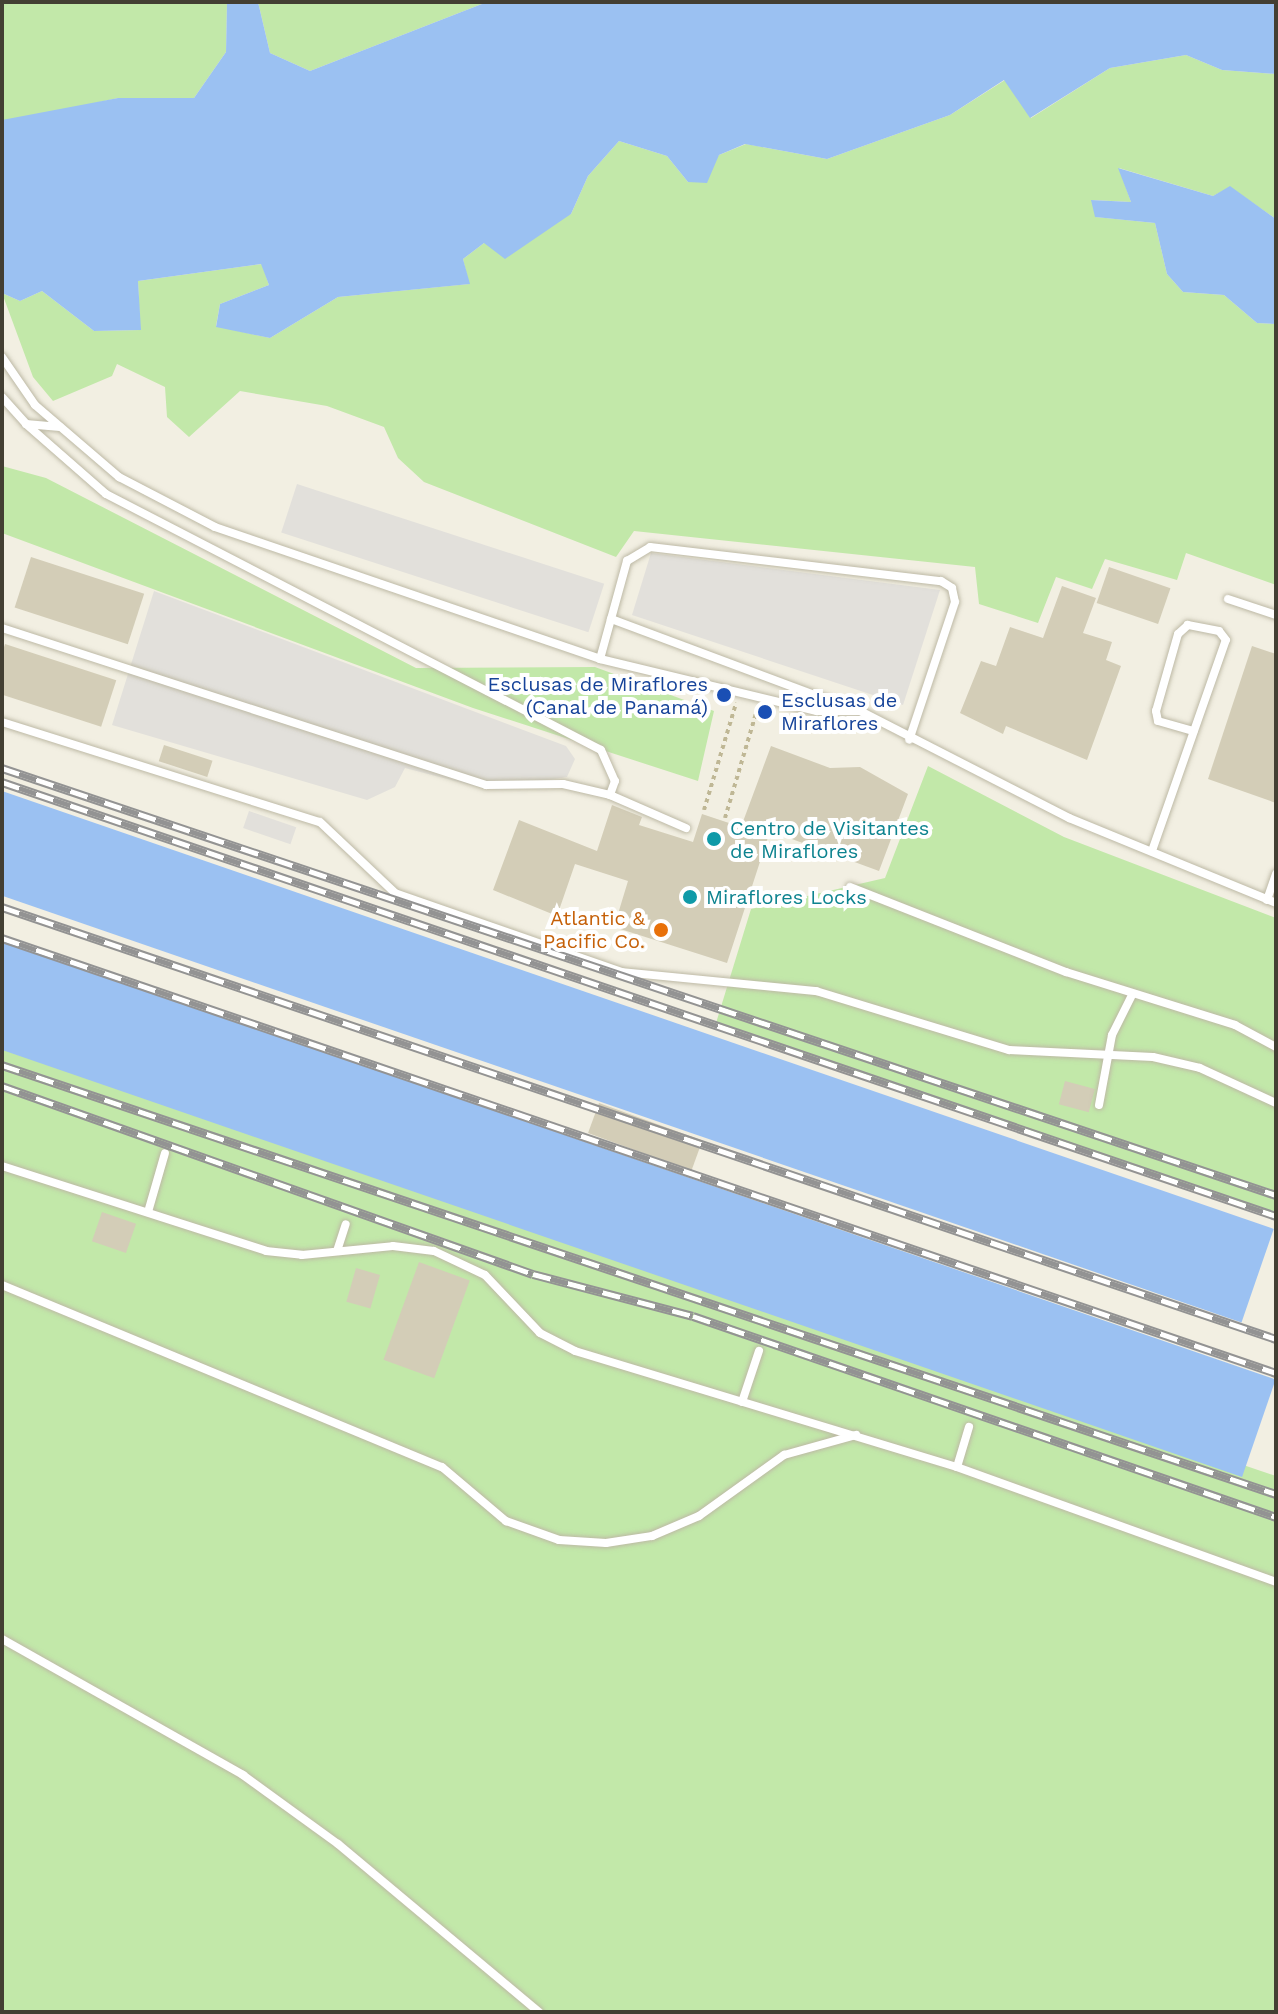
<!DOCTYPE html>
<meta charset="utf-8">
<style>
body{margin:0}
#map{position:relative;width:1278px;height:2014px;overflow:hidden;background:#f2efe2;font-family:"Work Sans",sans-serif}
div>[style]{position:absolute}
.green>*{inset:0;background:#c2e8a9}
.parking>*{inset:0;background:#e2e0db;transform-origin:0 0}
.water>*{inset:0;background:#9bc1f2;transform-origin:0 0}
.building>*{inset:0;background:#d3cdb7;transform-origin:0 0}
.path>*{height:4px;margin-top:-2px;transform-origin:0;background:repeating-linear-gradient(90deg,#bfb795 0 4px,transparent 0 8px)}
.roads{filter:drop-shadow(0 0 2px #bdb9a5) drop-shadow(0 0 2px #bdb9a5)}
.service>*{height:8px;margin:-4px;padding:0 4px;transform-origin:4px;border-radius:4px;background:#fff}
.rail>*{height:9px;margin-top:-4.5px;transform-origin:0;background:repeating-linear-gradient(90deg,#fff 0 18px,#939393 0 36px);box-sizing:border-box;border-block:2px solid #939393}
.dots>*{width:22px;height:22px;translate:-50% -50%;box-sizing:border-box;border:4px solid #fff;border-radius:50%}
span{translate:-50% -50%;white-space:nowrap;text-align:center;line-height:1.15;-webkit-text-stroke:8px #fff;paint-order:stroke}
.transit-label{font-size:20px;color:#164399}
.right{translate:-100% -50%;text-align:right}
.left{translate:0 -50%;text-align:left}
.culture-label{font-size:20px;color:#0d838f}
.food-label{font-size:20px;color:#c56008}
.frame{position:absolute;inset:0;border:4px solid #433f33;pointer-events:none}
</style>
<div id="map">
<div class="green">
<i style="clip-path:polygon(2px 2px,227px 2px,226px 52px,194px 98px,118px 98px,8px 122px,2px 120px)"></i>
<i style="clip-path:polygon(258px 2px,487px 2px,310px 71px,270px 53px)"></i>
<i style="clip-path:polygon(1186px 55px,1222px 70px,1276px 74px,1276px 219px,1230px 187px,1213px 196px,1119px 168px,1131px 202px,1092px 200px,1096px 217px,1155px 223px,1167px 274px,1183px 292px,1224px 295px,1257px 323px,1276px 324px,1276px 585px,1186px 553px,1177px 580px,1105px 559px,1092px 589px,1056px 577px,1038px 623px,979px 604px,975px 567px,634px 531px,616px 557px,424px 482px,398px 458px,384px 427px,327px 406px,240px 391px,189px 437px,167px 417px,165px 387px,117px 364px,112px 376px,53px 401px,33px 377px,2px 293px,20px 301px,42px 291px,94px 331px,140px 330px,138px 281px,262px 264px,269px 285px,220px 304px,216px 326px,270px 338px,338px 297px,469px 284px,463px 259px,484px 243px,571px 214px,588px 176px,619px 141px,667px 156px,688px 182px,719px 155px,746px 144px,827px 159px,950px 115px,1005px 80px,1031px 118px,1110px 68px)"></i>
<i style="clip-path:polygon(2px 466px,46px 478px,416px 668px,595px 667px,714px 711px,698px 781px,473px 708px,2px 533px)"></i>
<i style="clip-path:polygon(928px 766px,1064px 837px,1276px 918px,1276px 1219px,716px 1023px,751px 909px,885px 878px)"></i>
<i style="clip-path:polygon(2px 1044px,1276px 1476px,1276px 2012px,2px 2012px)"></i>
</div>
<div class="parking">
<i style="left:297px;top:484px;width:323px;height:51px;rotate:18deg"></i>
<i style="clip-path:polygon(651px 553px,940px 590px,903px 705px,632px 615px)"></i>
<i style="clip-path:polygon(154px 591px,566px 746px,575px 759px,567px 777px,486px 789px,405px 768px,395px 787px,367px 800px,112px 725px)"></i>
<i style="left:249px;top:811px;width:50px;height:18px;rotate:19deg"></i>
</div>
<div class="water">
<i style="clip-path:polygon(227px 2px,258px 2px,270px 53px,310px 71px,487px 2px,1276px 2px,1276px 74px,1222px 70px,1186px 55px,1110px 68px,1030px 118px,1004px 80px,950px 115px,827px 159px,745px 144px,719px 155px,707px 183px,688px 182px,667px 156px,619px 141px,588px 176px,571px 214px,505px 259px,484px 243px,463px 259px,470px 284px,338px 297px,270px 338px,216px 327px,220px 304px,269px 285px,261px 264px,138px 281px,141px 330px,94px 331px,42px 291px,20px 301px,2px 293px,2px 120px,118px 98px,194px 98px,226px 52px)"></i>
<i style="clip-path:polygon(1118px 168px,1213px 196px,1230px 186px,1276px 219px,1276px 324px,1257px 323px,1224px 295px,1183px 292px,1167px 274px,1155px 223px,1095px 217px,1091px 200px,1131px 202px)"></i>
<i style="left:2px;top:791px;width:1345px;height:99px;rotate:19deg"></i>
<i style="left:2px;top:941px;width:1347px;height:103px;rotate:19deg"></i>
</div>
<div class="building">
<i style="left:31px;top:557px;width:119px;height:53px;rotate:18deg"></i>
<i style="left:1109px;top:567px;width:65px;height:38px;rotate:19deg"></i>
<i style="clip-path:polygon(1062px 586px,1096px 598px,1083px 633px,1112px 642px,1106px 660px,1121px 666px,1087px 760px,1006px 726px,1003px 734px,960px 713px,981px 661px,996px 666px,1010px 627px,1043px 638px)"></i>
<i style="left:5px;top:644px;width:117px;height:49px;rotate:18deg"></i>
<i style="clip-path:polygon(1252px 646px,1276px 654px,1276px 803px,1208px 779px)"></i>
<i style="left:164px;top:745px;width:51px;height:17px;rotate:18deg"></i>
<i style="clip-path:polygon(771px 746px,830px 768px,860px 767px,908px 794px,879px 871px,770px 831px,727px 963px,614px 927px,628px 881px,575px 864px,557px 916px,493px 890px,519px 820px,597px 851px,612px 805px,642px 817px,639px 825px,693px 842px,702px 814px,741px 827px)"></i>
<i style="left:1065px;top:1081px;width:31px;height:24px;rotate:15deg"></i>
<i style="left:599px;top:1103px;width:110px;height:32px;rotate:20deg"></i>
<i style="left:102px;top:1212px;width:36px;height:31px;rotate:19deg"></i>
<i style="left:419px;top:1262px;width:54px;height:104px;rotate:20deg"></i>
<i style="left:356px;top:1268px;width:25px;height:35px;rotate:16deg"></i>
</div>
<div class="path">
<i style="left:704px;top:810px;width:112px;rotate:-73.3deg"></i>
<i style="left:725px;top:818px;width:113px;rotate:-73.5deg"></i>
</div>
<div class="roads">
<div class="service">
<i style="left:2px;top:357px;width:58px;rotate:55.5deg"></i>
<i style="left:35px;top:405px;width:111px;rotate:40.6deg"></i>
<i style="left:119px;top:477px;width:108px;rotate:27.5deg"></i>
<i style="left:215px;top:527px;width:407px;rotate:18.9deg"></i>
<i style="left:600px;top:659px;width:223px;rotate:13.5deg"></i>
<i style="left:817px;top:711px;width:43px"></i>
<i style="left:860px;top:711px;width:235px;rotate:27.1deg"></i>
<i style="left:1069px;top:818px;width:224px;rotate:22.3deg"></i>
<i style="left:2px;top:397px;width:36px;rotate:48deg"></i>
<i style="left:26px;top:424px;width:34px;rotate:5deg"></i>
<i style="left:26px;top:424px;width:106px;rotate:41.2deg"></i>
<i style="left:106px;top:494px;width:557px;rotate:27.35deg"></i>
<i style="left:601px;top:750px;width:34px;rotate:66deg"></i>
<i style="left:615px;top:781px;width:15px;rotate:110deg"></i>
<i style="left:1228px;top:599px;width:51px;rotate:18.4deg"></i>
<i style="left:611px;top:619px;width:259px;rotate:20.5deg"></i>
<i style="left:2px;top:628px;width:509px;rotate:17.97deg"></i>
<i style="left:486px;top:785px;width:77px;rotate:-0.7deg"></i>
<i style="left:563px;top:784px;width:48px;rotate:13.2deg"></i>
<i style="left:610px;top:795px;width:83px;rotate:23.5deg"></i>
<i style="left:600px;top:659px;width:102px;rotate:-74.6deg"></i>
<i style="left:627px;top:561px;width:27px;rotate:-31deg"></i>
<i style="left:650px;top:547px;width:293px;rotate:6.7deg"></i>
<i style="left:941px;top:581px;width:13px;rotate:32deg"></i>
<i style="left:952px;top:588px;width:14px;rotate:78deg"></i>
<i style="left:955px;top:602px;width:145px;rotate:108.4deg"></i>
<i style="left:2px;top:722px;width:333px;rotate:17.5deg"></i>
<i style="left:320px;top:822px;width:103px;rotate:43.4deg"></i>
<i style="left:395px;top:893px;width:240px;rotate:19.2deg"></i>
<i style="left:622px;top:972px;width:195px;rotate:5.6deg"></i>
<i style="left:816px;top:991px;width:202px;rotate:17deg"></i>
<i style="left:1009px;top:1050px;width:144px;rotate:2.8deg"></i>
<i style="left:1153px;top:1057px;width:48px;rotate:13.2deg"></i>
<i style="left:1200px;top:1068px;width:84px;rotate:24.7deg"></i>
<i style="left:1153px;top:848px;width:220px;rotate:-70.7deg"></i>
<i style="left:1226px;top:640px;width:11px;rotate:-128deg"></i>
<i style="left:1219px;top:631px;width:32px;rotate:-169deg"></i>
<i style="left:1188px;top:625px;width:13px;rotate:138deg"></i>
<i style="left:1178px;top:634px;width:80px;rotate:105.9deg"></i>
<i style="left:1156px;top:711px;width:10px;rotate:79deg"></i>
<i style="left:1158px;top:721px;width:37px;rotate:16deg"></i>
<i style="left:850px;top:887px;width:232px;rotate:21.5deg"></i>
<i style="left:1066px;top:972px;width:177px;rotate:17.4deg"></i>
<i style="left:1235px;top:1025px;width:47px;rotate:28.2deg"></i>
<i style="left:1267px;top:900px;width:28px;rotate:-71deg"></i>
<i style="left:1099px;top:1105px;width:71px;rotate:-79.5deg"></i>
<i style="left:1112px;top:1035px;width:45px;rotate:-63.4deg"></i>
<i style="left:2px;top:1166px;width:277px;rotate:17.8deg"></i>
<i style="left:266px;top:1251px;width:36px;rotate:6deg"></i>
<i style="left:302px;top:1255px;width:91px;rotate:-5.6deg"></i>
<i style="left:393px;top:1246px;width:41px;rotate:7deg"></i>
<i style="left:434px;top:1251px;width:56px;rotate:25.2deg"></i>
<i style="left:485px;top:1275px;width:80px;rotate:46.5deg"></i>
<i style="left:540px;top:1333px;width:39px;rotate:27deg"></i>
<i style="left:575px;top:1351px;width:399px;rotate:16.9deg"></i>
<i style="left:957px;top:1467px;width:339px;rotate:19.8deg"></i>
<i style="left:148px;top:1212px;width:61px;rotate:-73.9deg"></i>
<i style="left:337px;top:1251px;width:28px;rotate:-72deg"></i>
<i style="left:2px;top:1285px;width:476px;rotate:22.5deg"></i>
<i style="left:442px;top:1467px;width:84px;rotate:40.2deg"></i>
<i style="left:506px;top:1521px;width:56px;rotate:19.7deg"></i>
<i style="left:559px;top:1540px;width:47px;rotate:3.7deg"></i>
<i style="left:606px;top:1543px;width:47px;rotate:-8.7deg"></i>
<i style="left:652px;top:1536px;width:51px;rotate:-23.1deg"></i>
<i style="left:699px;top:1516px;width:105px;rotate:-35.7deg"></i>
<i style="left:784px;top:1455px;width:75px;rotate:-15.5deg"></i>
<i style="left:742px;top:1402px;width:54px;rotate:-71.6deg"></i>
<i style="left:957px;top:1467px;width:42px;rotate:-73.3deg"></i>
<i style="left:2px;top:1639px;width:277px;rotate:29.4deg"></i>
<i style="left:243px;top:1775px;width:117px;rotate:36deg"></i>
<i style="left:338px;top:1844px;width:262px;rotate:39.9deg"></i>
</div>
</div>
<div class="rail">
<i style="left:2px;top:768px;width:1344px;rotate:18.53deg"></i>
<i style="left:2px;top:782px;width:1346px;rotate:18.81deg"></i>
<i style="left:2px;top:907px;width:1345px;rotate:18.73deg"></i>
<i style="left:2px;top:938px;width:1346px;rotate:18.85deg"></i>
<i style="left:2px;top:1065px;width:1344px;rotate:18.61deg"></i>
<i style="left:2px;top:1086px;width:563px;rotate:19.5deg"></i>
<i style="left:533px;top:1274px;width:165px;rotate:14.7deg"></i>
<i style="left:693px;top:1316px;width:617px;rotate:19.02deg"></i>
</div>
<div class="dots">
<i style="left:724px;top:695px;background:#1a4fb4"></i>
<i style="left:765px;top:712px;background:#1a4fb4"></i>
<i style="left:714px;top:839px;background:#0f9aa8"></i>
<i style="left:690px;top:897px;background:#0f9aa8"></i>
<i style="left:661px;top:930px;background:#e8710a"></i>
</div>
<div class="transit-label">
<span class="right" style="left:708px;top:696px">Esclusas de Miraflores<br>(Canal de Panamá)</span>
<span class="left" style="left:781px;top:712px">Esclusas de<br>Miraflores</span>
</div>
<div class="culture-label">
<span class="left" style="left:730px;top:840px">Centro de Visitantes<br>de Miraflores</span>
<span class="left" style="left:706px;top:897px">Miraflores Locks</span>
</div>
<div class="food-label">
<span class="right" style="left:645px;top:930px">Atlantic &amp;<br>Pacific Co.</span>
</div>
<div class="frame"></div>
</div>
